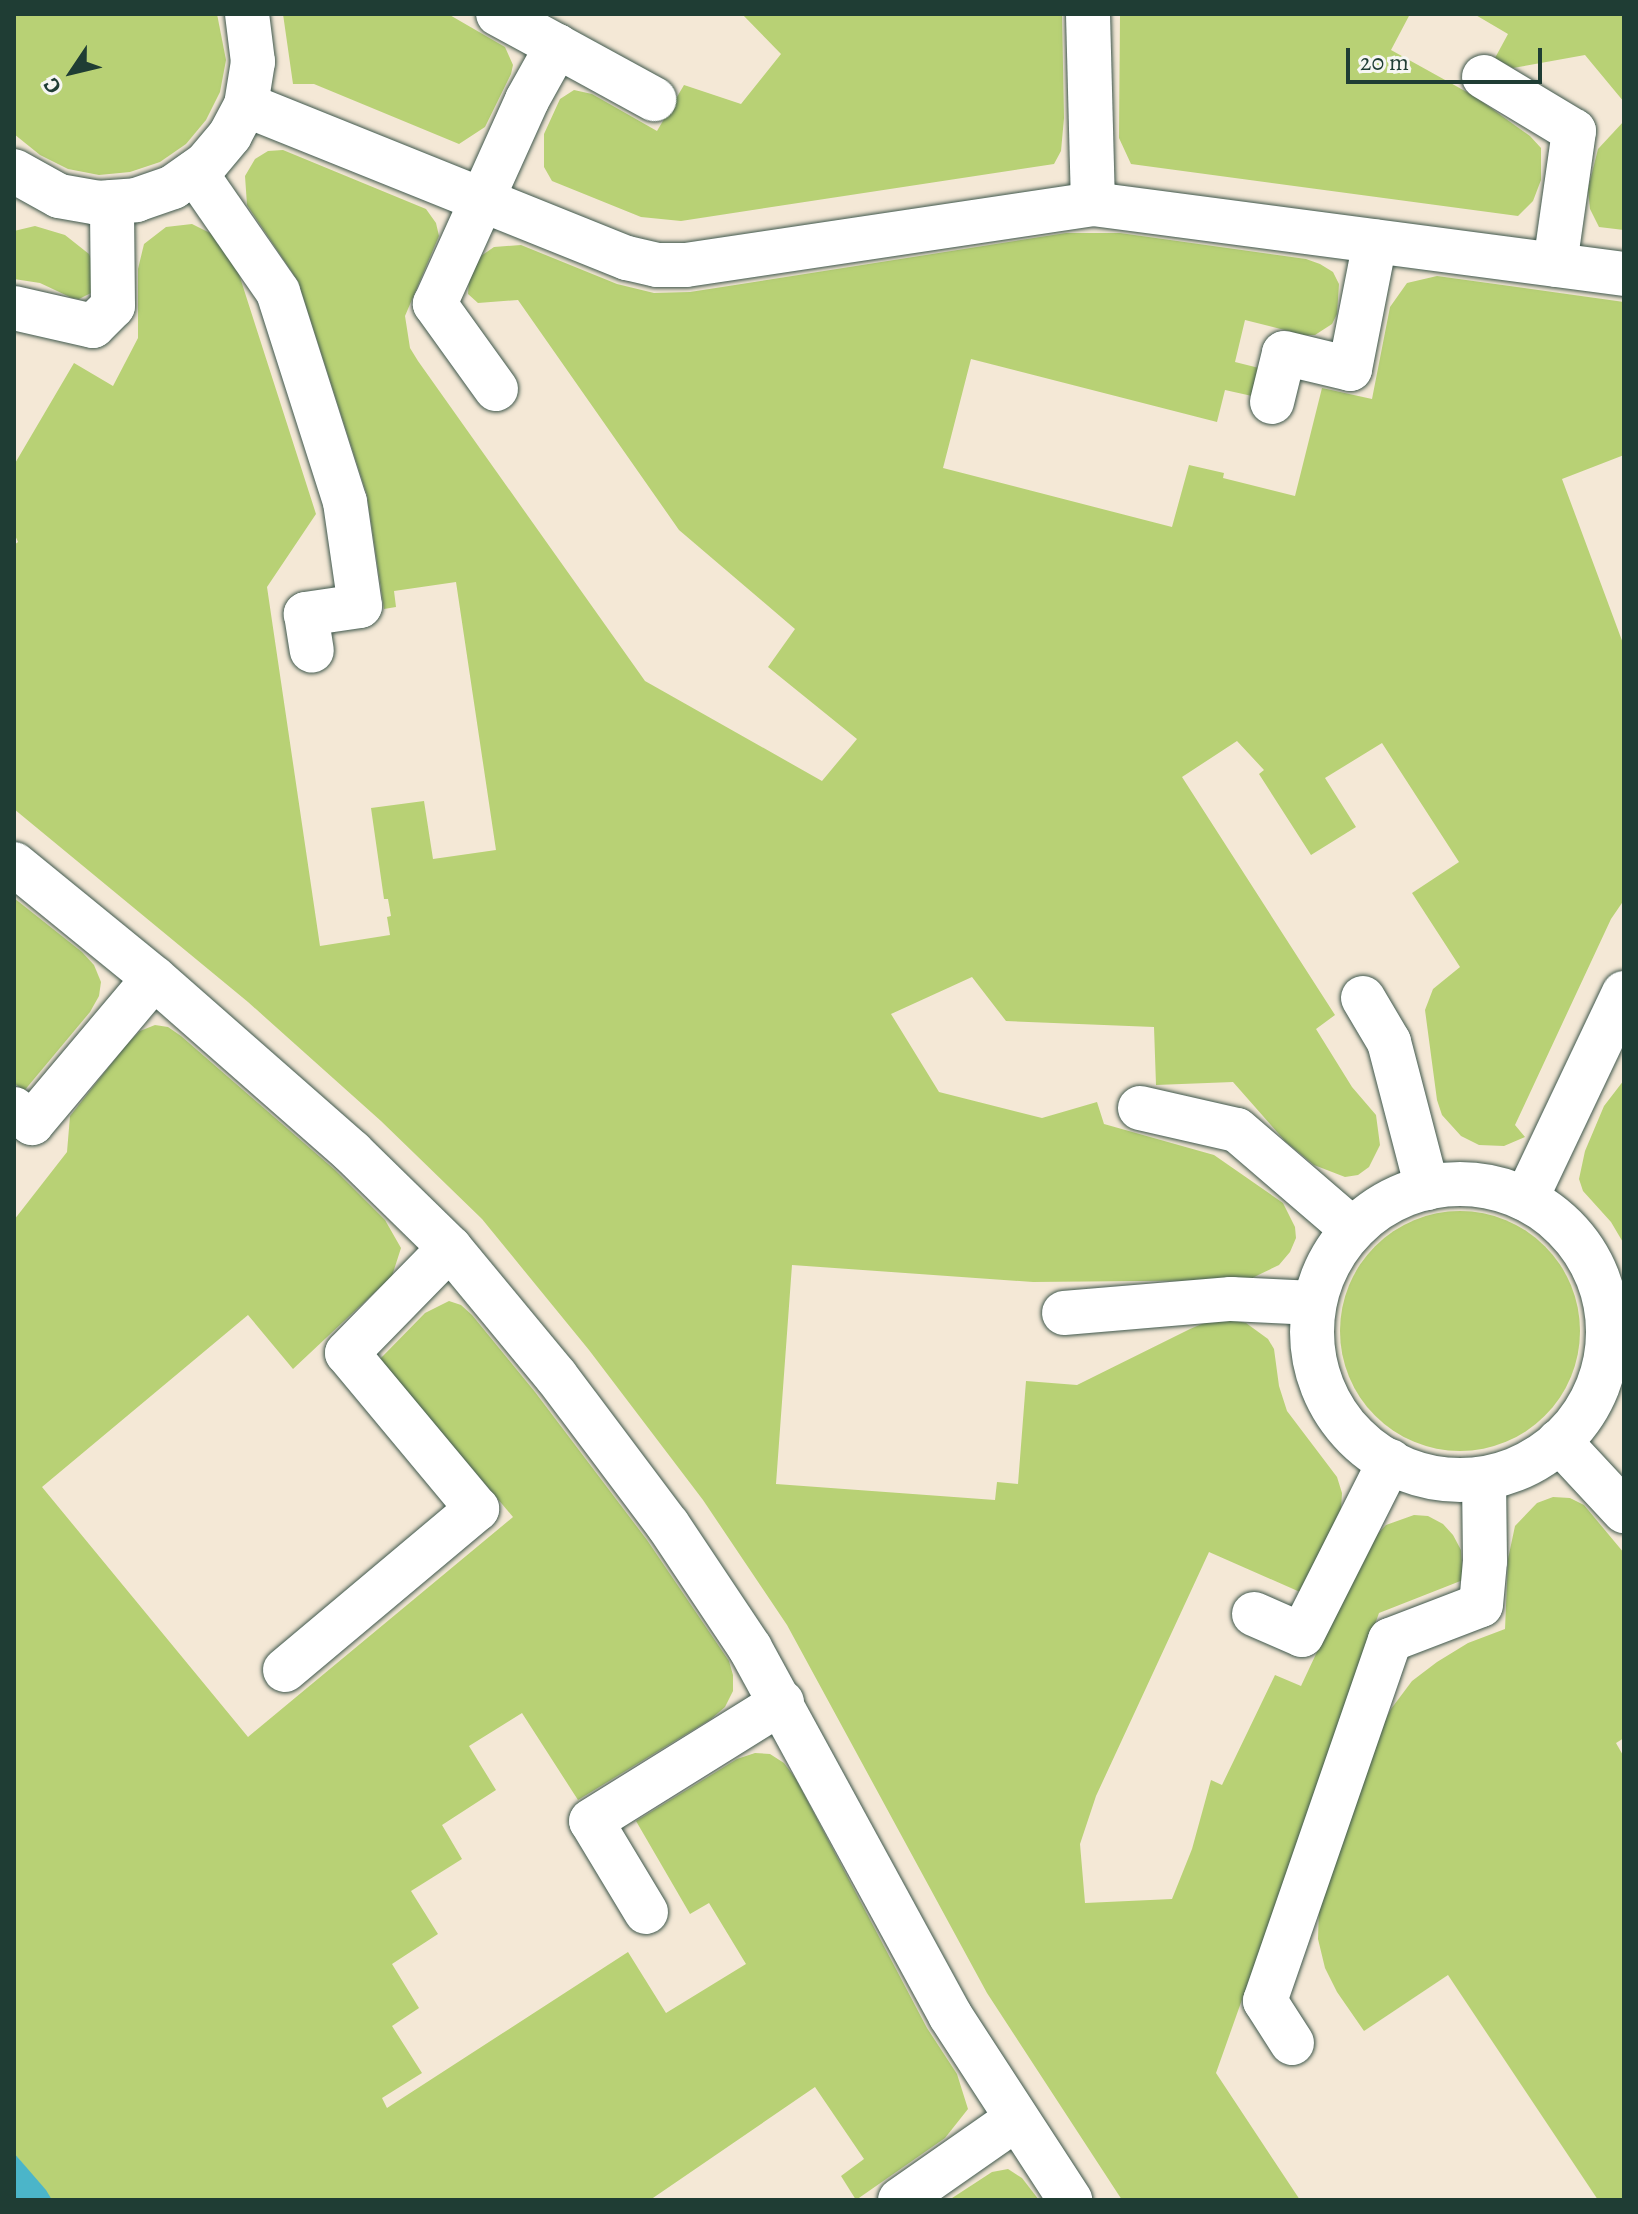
<!DOCTYPE html>
<meta charset="utf-8">
<style>
body{margin:0}
#map{position:relative;width:1638px;height:2214px;overflow:hidden;background:#f4e8d6;font-family:Alegreya,serif}
div>[style]{position:absolute}
.green>*{inset:0;background:#b8d175}
.round{border-radius:50%}
.water>*{inset:0;background:#4bb5c9}
.roads{filter:drop-shadow(0 0 2px #3f574c) drop-shadow(0 0 2px #3f574c)}
.minor>*{height:44px;margin:-22px;padding:0 22px;transform-origin:22px;border-radius:22px;background:#fff}
.minor>.ring{margin:-22px;padding:0;box-sizing:content-box;background:none;border:44px solid #fff;border-radius:50%}
span{translate:-50% -50%;white-space:nowrap;text-align:center;line-height:1.15;-webkit-text-stroke:7px #f6f6f2;paint-order:stroke}
.frame{position:absolute;inset:0;border:16px solid #1f3d34;pointer-events:none}
.north{position:absolute;left:32px;top:32px;width:80px;height:80px;-webkit-text-stroke:6px #f6f6f2;paint-order:stroke;rotate:235deg;font-size:22px;font-weight:700;line-height:32px;text-align:center;color:#1f3d34}
.north::after{content:'';display:block;margin:auto;width:28px;height:36px;background:#1f3d34;clip-path:polygon(50% 0,100% 100%,50% 72%,0 100%)}
.scale{position:absolute;left:1346px;top:48px;width:196px;height:36px;box-sizing:border-box;border:4px solid #1f3d34;border-top:0;padding-left:10px;font-size:24px;line-height:28px;white-space:nowrap;color:#1f3d34;-webkit-text-stroke:6px #f6f6f2;paint-order:stroke}
</style>
<div id="map">
<div class="green">
<i style="clip-path:polygon(14px 14px,217px 14px,226px 60px,220px 92px,206px 120px,186px 144px,160px 162px,130px 172px,99px 175px,68px 169px,40px 155px,14px 134px)"></i>
<i style="clip-path:polygon(283px 14px,448px 14px,505px 47px,513px 65px,511px 74px,485px 127px,459px 144px,314px 84px,293px 84px)"></i>
<i style="clip-path:polygon(742px 14px,1062px 14px,1064px 118px,1061px 151px,1054px 164px,681px 221px,641px 217px,552px 181px,544px 167px,544px 134px,560px 99px,574px 90px,592px 94px,657px 131px,684px 85px,741px 104px,781px 54px)"></i>
<i style="clip-path:polygon(1120px 14px,1410px 14px,1391px 50px,1474px 96px,1530px 136px,1541px 148px,1541px 180px,1533px 201px,1518px 216px,1131px 164px,1119px 138px)"></i>
<i style="clip-path:polygon(1474px 14px,1624px 14px,1624px 102px,1585px 55px,1513px 68px,1495px 58px,1508px 34px)"></i>
<i style="clip-path:polygon(1624px 121px,1624px 230px,1599px 227px,1590px 209px,1588px 189px,1598px 149px)"></i>
<i style="clip-path:polygon(283px 150px,426px 209px,436px 223px,439px 236px,405px 316px,410px 348px,418px 361px,645px 681px,822px 781px,857px 739px,768px 667px,795px 629px,679px 530px,518px 300px,478px 303px,468px 294px,469px 280px,481px 256px,494px 247px,521px 245px,617px 284px,654px 293px,690px 292px,1066px 233px,1120px 233px,1306px 259px,1320px 264px,1333px 272px,1339px 284px,1337px 314px,1332px 324px,1315px 335px,1304px 335px,1245px 320px,1235px 362px,1259px 368px,1252px 396px,1225px 390px,1217px 422px,971px 359px,943px 468px,1172px 527px,1189px 465px,1224px 473px,1223px 478px,1295px 496px,1322px 388px,1372px 399px,1390px 307px,1407px 283px,1437px 276px,1624px 302px,1624px 455px,1562px 479px,1624px 646px,1624px 900px,1611px 919px,1515px 1125px,1525px 1137px,1504px 1146px,1479px 1145px,1461px 1136px,1442px 1115px,1437px 1100px,1425px 1010px,1433px 989px,1460px 967px,1412px 893px,1459px 862px,1382px 743px,1325px 778px,1356px 827px,1311px 855px,1259px 774px,1264px 770px,1237px 741px,1182px 777px,1335px 1015px,1316px 1029px,1352px 1087px,1376px 1115px,1380px 1145px,1369px 1167px,1358px 1175px,1345px 1177px,1314px 1165px,1285px 1141px,1233px 1082px,1156px 1085px,1154px 1027px,1006px 1021px,972px 977px,891px 1014px,939px 1092px,1042px 1118px,1097px 1102px,1104px 1124px,1214px 1155px,1283px 1203px,1295px 1227px,1296px 1238px,1290px 1252px,1279px 1265px,1248px 1280px,1033px 1282px,792px 1265px,776px 1484px,995px 1500px,997px 1482px,1018px 1484px,1026px 1381px,1077px 1385px,1190px 1329px,1209px 1321px,1229px 1319px,1246px 1323px,1268px 1339px,1274px 1349px,1279px 1386px,1287px 1411px,1337px 1477px,1342px 1493px,1341px 1510px,1300px 1592px,1209px 1552px,1096px 1796px,1080px 1844px,1085px 1903px,1172px 1899px,1192px 1849px,1211px 1780px,1222px 1785px,1275px 1675px,1301px 1686px,1367px 1545px,1386px 1525px,1414px 1515px,1428px 1516px,1443px 1524px,1453px 1535px,1461px 1550px,1463px 1580px,1379px 1613px,1216px 2073px,1300px 2200px,1122px 2200px,987px 1993px,787px 1625px,703px 1500px,589px 1350px,482px 1219px,381px 1121px,248px 1002px,14px 809px,14px 545px,18px 542px,14px 533px,14px 465px,74px 363px,113px 386px,138px 338px,138px 269px,144px 244px,166px 227px,192px 224px,212px 234px,237px 268px,316px 514px,267px 587px,320px 946px,390px 935px,387px 917px,391px 916px,388px 899px,384px 899px,371px 808px,424px 801px,433px 859px,496px 850px,456px 582px,394px 591px,396px 607px,384px 609px,367px 495px,298px 281px,247px 205px,245px 176px,255px 159px,268px 151px)"></i>
<i style="clip-path:polygon(35px 226px,65px 235px,89px 254px,95px 269px,93px 292px,79px 299px,72px 298px,40px 283px,14px 279px,14px 231px)"></i>
<i style="clip-path:polygon(14px 898px,82px 952px,94px 965px,101px 982px,99px 996px,90px 1012px,24px 1091px,14px 1083px)"></i>
<i style="clip-path:polygon(155px 1025px,168px 1027px,181px 1036px,335px 1170px,385px 1220px,401px 1248px,392px 1276px,293px 1369px,248px 1315px,42px 1487px,248px 1737px,513px 1517px,380px 1359px,425px 1313px,449px 1301px,461px 1305px,472px 1315px,535px 1392px,647px 1540px,729px 1661px,733px 1675px,733px 1691px,725px 1707px,711px 1719px,578px 1800px,522px 1713px,469px 1746px,496px 1790px,442px 1825px,462px 1859px,411px 1891px,438px 1934px,392px 1964px,419px 2008px,392px 2026px,422px 2073px,382px 2098px,387px 2108px,628px 1952px,666px 2013px,746px 1964px,709px 1903px,690px 1914px,636px 1821px,737px 1759px,755px 1753px,770px 1754px,784px 1763px,796px 1779px,927px 2028px,957px 2074px,968px 2109px,945px 2138px,856px 2200px,841px 2176px,864px 2159px,815px 2087px,650px 2200px,52px 2200px,14px 2153px,14px 1220px,67px 1152px,70px 1116px,127px 1044px,140px 1031px)"></i>
<i style="clip-path:polygon(1624px 1080px,1624px 1244px,1611px 1222px,1583px 1191px,1579px 1179px,1585px 1151px,1604px 1106px)"></i>
<i class="round" style="left:1340px;top:1211px;width:240px;height:240px"></i>
<i style="clip-path:polygon(1553px 1497px,1570px 1498px,1584px 1505px,1624px 1553px,1624px 1738px,1616px 1743px,1624px 1757px,1624px 2200px,1598px 2200px,1448px 1975px,1364px 2031px,1337px 1992px,1325px 1968px,1318px 1939px,1319px 1908px,1376px 1738px,1391px 1709px,1412px 1681px,1437px 1662px,1468px 1643px,1505px 1629px,1508px 1559px,1515px 1526px,1537px 1503px)"></i>
<i style="clip-path:polygon(1008px 2169px,1022px 2178px,1039px 2200px,949px 2200px,992px 2172px)"></i>
</div>
<div class="water">
<i style="clip-path:polygon(14px 2153px,46px 2190px,52px 2200px,14px 2200px)"></i>
</div>
<div class="roads">
<div class="minor">
<i style="left:1088px;top:14px;width:190px;rotate:88.5deg"></i>
<i style="left:557px;top:46px;width:111px;rotate:28.7deg"></i>
<i style="left:1484px;top:77px;width:105px;rotate:31deg"></i>
<i style="left:1574px;top:131px;width:135px;rotate:98.1deg"></i>
<i style="left:246px;top:105px;width:411px;rotate:21.9deg"></i>
<i style="left:627px;top:258px;width:31px;rotate:13deg"></i>
<i style="left:657px;top:265px;width:29px"></i>
<i style="left:686px;top:265px;width:412px;rotate:-8.5deg"></i>
<i style="left:1093px;top:204px;width:536px;rotate:7.51deg"></i>
<i style="left:14px;top:171px;width:51px;rotate:29.1deg"></i>
<i style="left:59px;top:196px;width:39px;rotate:10deg"></i>
<i style="left:97px;top:203px;width:39px;rotate:-4deg"></i>
<i style="left:136px;top:200px;width:39px;rotate:-19deg"></i>
<i style="left:173px;top:187px;width:39px;rotate:-35deg"></i>
<i style="left:205px;top:165px;width:39px;rotate:-50deg"></i>
<i style="left:230px;top:135px;width:34px;rotate:-62deg"></i>
<i style="left:246px;top:105px;width:44px;rotate:-80.8deg"></i>
<i style="left:253px;top:62px;width:48px;rotate:-97.1deg"></i>
<i style="left:195px;top:172px;width:146px;rotate:55.3deg"></i>
<i style="left:278px;top:292px;width:220px;rotate:72.3deg"></i>
<i style="left:345px;top:502px;width:105px;rotate:81.8deg"></i>
<i style="left:360px;top:606px;width:55px;rotate:171.6deg"></i>
<i style="left:306px;top:614px;width:37px;rotate:81deg"></i>
<i style="left:14px;top:308px;width:81px;rotate:12.8deg"></i>
<i style="left:93px;top:326px;width:28px;rotate:-45deg"></i>
<i style="left:113px;top:306px;width:104px;rotate:-90.6deg"></i>
<i style="left:496px;top:389px;width:105px;rotate:-125.7deg"></i>
<i style="left:435px;top:304px;width:224px;rotate:-65.7deg"></i>
<i style="left:527px;top:100px;width:62px;rotate:-60.9deg"></i>
<i style="left:557px;top:46px;width:67px;rotate:-151.5deg"></i>
<i style="left:1272px;top:402px;width:50px;rotate:-76.2deg"></i>
<i style="left:1284px;top:353px;width:68px;rotate:13.6deg"></i>
<i style="left:1350px;top:369px;width:130px;rotate:-78.9deg"></i>
<i style="left:14px;top:864px;width:181px;rotate:39.2deg"></i>
<i style="left:154px;top:978px;width:264px;rotate:41.3deg"></i>
<i style="left:352px;top:1152px;width:137px;rotate:44.4deg"></i>
<i style="left:450px;top:1248px;width:166px;rotate:50.4deg"></i>
<i style="left:556px;top:1376px;width:186px;rotate:53.1deg"></i>
<i style="left:668px;top:1525px;width:148px;rotate:56.3deg"></i>
<i style="left:750px;top:1648px;width:418px;rotate:61.4deg"></i>
<i style="left:950px;top:2015px;width:221px;rotate:57deg"></i>
<i style="left:1363px;top:998px;width:51px;rotate:59.4deg"></i>
<i style="left:1389px;top:1042px;width:151px;rotate:75.4deg"></i>
<i style="left:1140px;top:1108px;width:99px;rotate:12.8deg"></i>
<i style="left:1237px;top:1130px;width:152px;rotate:40.7deg"></i>
<i style="left:14px;top:1109px;width:23px;rotate:38deg"></i>
<i style="left:32px;top:1123px;width:189px;rotate:-49.9deg"></i>
<i class="ring" style="left:1312px;top:1184px;width:252px;height:252px"></i>
<i style="left:1526px;top:1199px;width:228px;rotate:-64.6deg"></i>
<i style="left:1064px;top:1313px;width:168px;rotate:-4.8deg"></i>
<i style="left:1231px;top:1299px;width:83px;rotate:2.8deg"></i>
<i style="left:1559px;top:1441px;width:96px;rotate:47.1deg"></i>
<i style="left:1254px;top:1614px;width:52px;rotate:23.6deg"></i>
<i style="left:1302px;top:1635px;width:195px;rotate:-63.2deg"></i>
<i style="left:285px;top:1670px;width:251px;rotate:-40deg"></i>
<i style="left:477px;top:1509px;width:203px;rotate:-129.8deg"></i>
<i style="left:347px;top:1353px;width:147px;rotate:-45.6deg"></i>
<i style="left:646px;top:1912px;width:106px;rotate:-121.1deg"></i>
<i style="left:591px;top:1821px;width:225px;rotate:-31.9deg"></i>
<i style="left:1292px;top:2043px;width:50px;rotate:-122.7deg"></i>
<i style="left:1265px;top:2001px;width:382px;rotate:-70.9deg"></i>
<i style="left:1390px;top:1640px;width:97px;rotate:-21deg"></i>
<i style="left:1481px;top:1605px;width:44px;rotate:-84.8deg"></i>
<i style="left:1485px;top:1561px;width:81px;rotate:-90.7deg"></i>
<i style="left:900px;top:2200px;width:141px;rotate:-34.9deg"></i>
</div>
</div>
<div class="frame"></div>
<div class="north">С</div>
<div class="scale">20 m</div>
</div>
